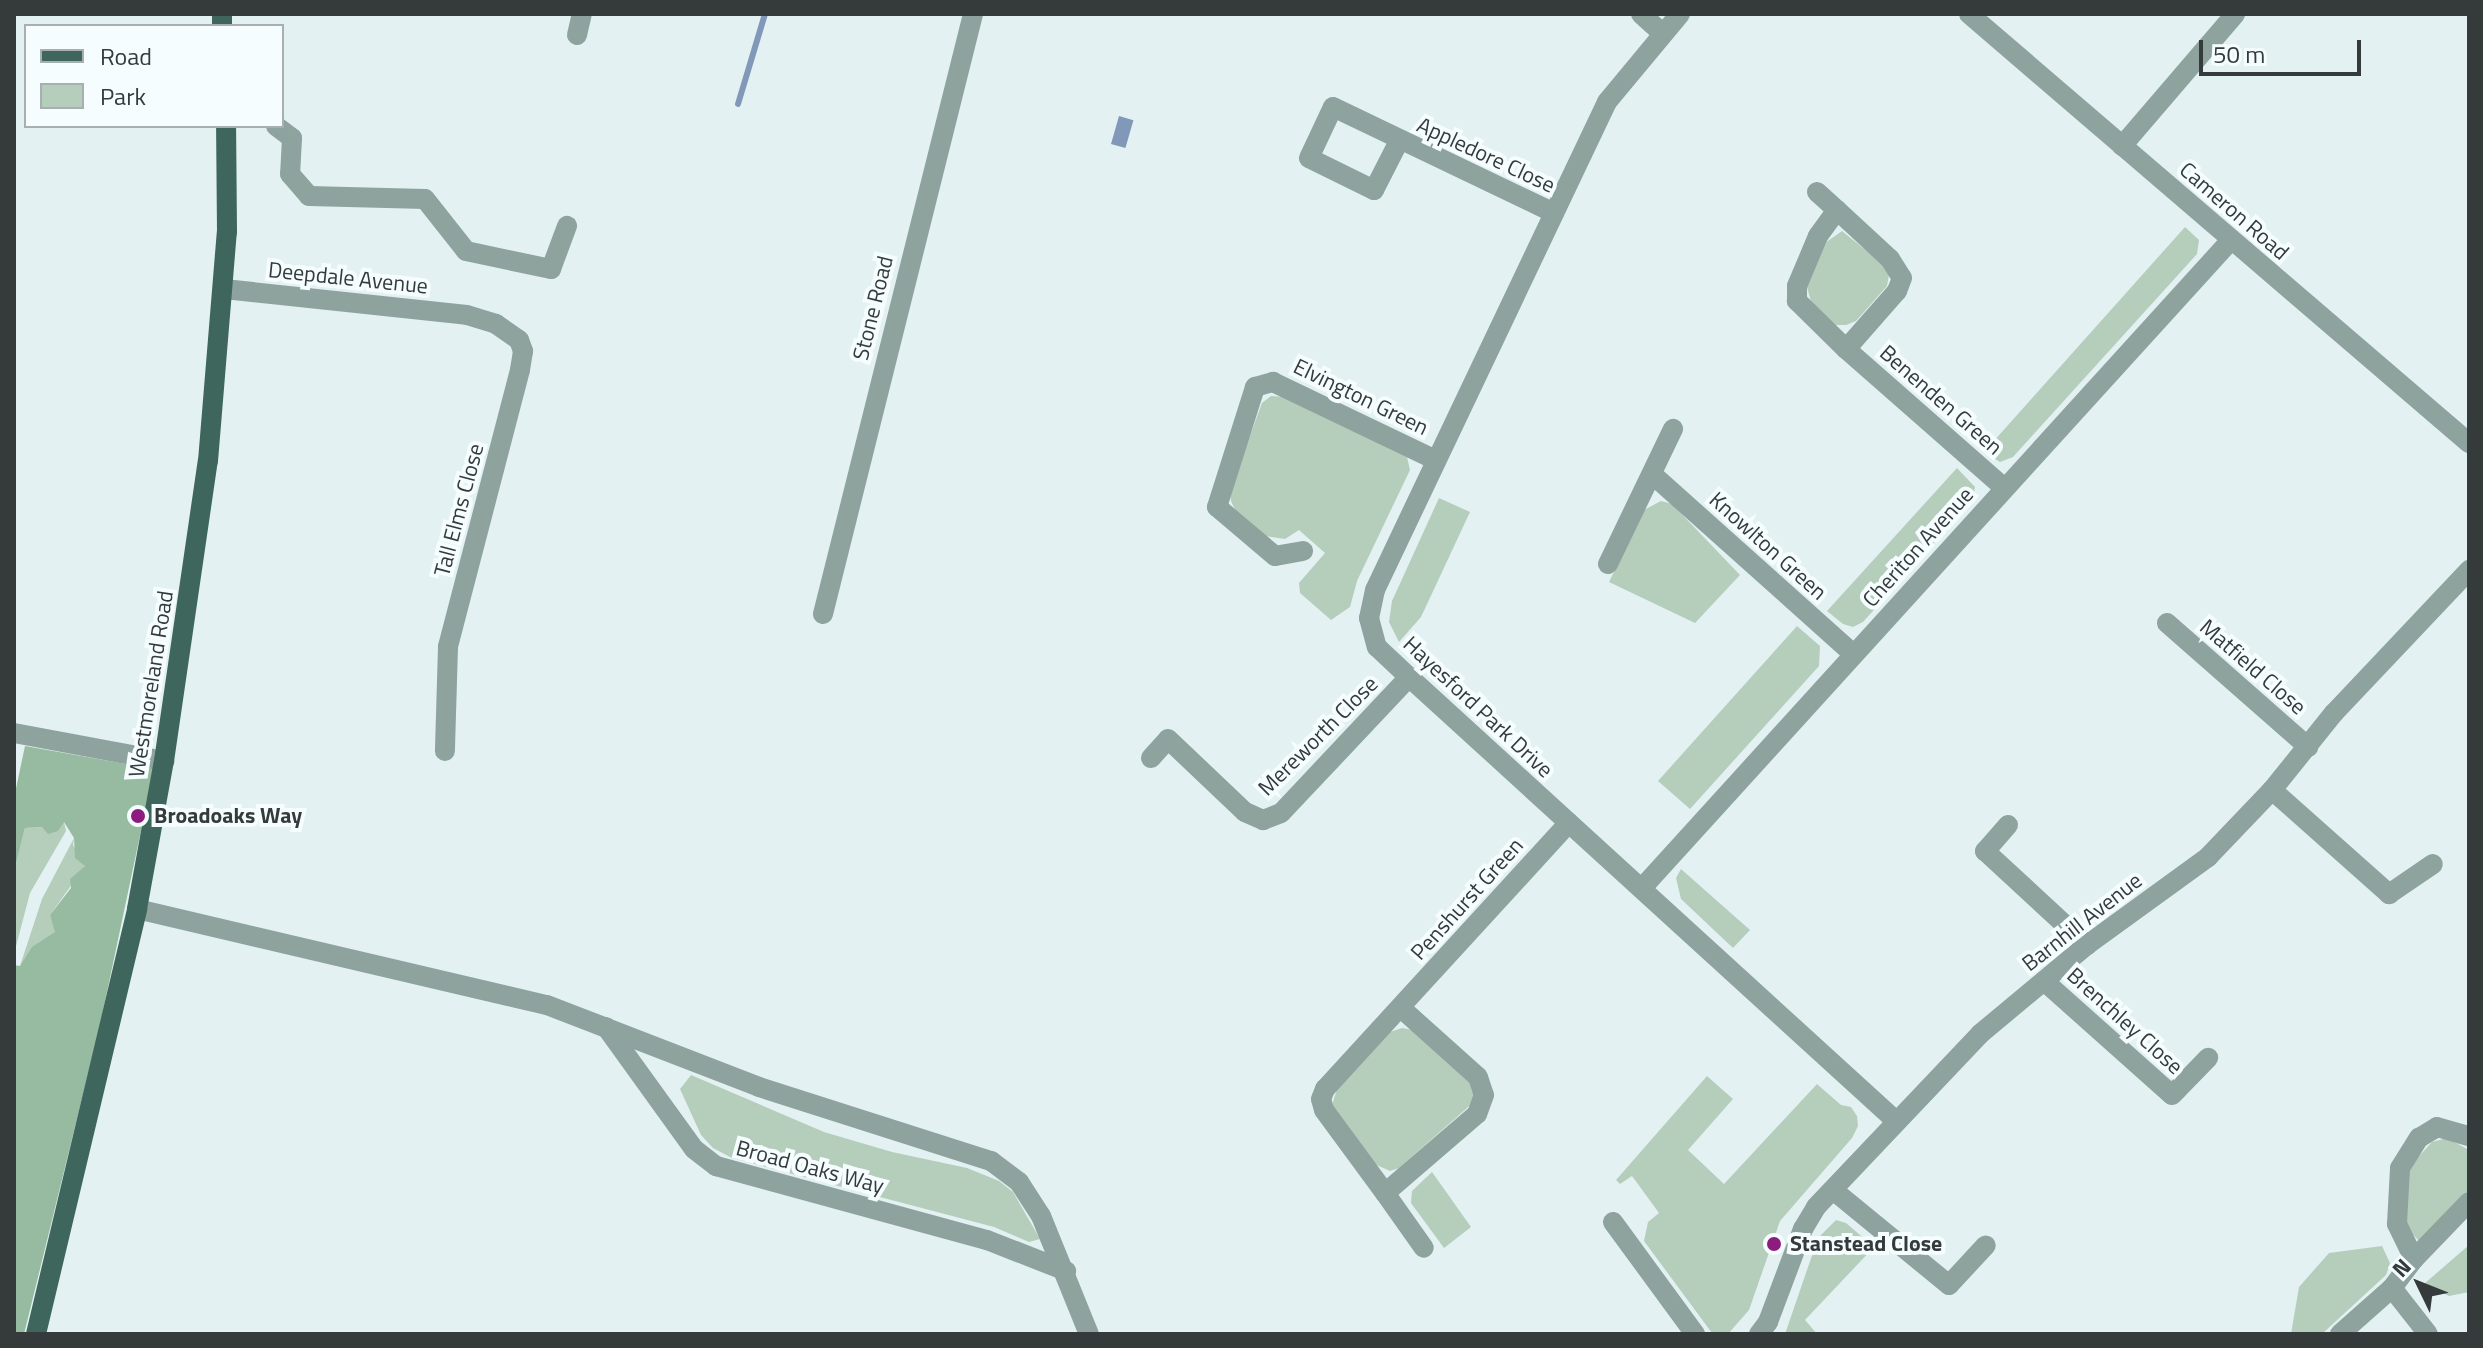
<!DOCTYPE html>
<style>
body{margin:0}
#map{position:relative;width:2483px;height:1348px;overflow:hidden;background:#e3f1f3;font-family:"Titillium Web",sans-serif}
div>[style]{position:absolute}
.green>*{inset:0;background:#b5cebc}
.forest>*{inset:0;background:#96bba0}
.water>*{inset:0;background:#8198b8;transform-origin:0 0}
.stream>*{height:6px;margin:-3px;padding:0 3px;transform-origin:3px;border-radius:3px;background:#8198b8}
.minor>*{height:20px;margin:-10px;padding:0 10px;transform-origin:10px;border-radius:10px;background:#8ea39e}
.major>*{height:20px;margin:-10px;padding:0 10px;transform-origin:10px;border-radius:10px;background:#3e665d}
.dots>*{width:22px;height:22px;translate:-50% -50%;box-sizing:border-box;border:4px solid #f5fdfe;border-radius:50%}
span{translate:-50% -50%;white-space:nowrap;text-align:center;line-height:1.15;-webkit-text-stroke:8px #f5fdfe;paint-order:stroke}
.street-label{font-size:22px;color:#353a3b}
.poi-label{font-size:22px;color:#353a3b;font-weight:700}
.left{translate:0 -50%;text-align:left}
.frame{position:absolute;inset:0;border:16px solid #353a3b;pointer-events:none}
.legend{position:absolute;left:24px;top:24px;width:260px;height:104px;box-sizing:border-box;background:#f5fdfe;border:2px solid #a8afb0;margin:0;padding:10px 14px;list-style:none;font-size:24px;color:#353a3b}
.legend li{display:flex;align-items:center;gap:16px;height:40px}
.legend b{width:40px;border:2px solid #a8afb0}
.north{position:absolute;left:2379px;top:1244px;width:80px;height:80px;-webkit-text-stroke:6px #f5fdfe;paint-order:stroke;rotate:313deg;font-size:22px;font-weight:700;line-height:32px;text-align:center;color:#353a3b}
.north::after{content:'';display:block;margin:auto;width:28px;height:36px;background:#353a3b;clip-path:polygon(50% 0,100% 100%,50% 72%,0 100%)}
.scale{position:absolute;left:2199px;top:40px;width:162px;height:36px;box-sizing:border-box;border:4px solid #353a3b;border-top:0;padding-left:10px;font-size:24px;line-height:28px;white-space:nowrap;color:#353a3b;-webkit-text-stroke:6px #f5fdfe;paint-order:stroke}
</style>
<div id="map">
<div class="green">
<i style="clip-path:polygon(2185px 227px,2199px 240px,2197px 254px,2013px 457px,2000px 462px,1984px 452px)"></i>
<i style="clip-path:polygon(1842px 231px,1884px 265px,1889px 275px,1887px 286px,1856px 321px,1846px 325px,1836px 325px,1812px 305px,1807px 287px,1825px 243px)"></i>
<i style="clip-path:polygon(1271px 396px,1286px 397px,1407px 457px,1410px 470px,1357px 581px,1350px 607px,1331px 620px,1300px 593px,1299px 583px,1325px 553px,1299px 530px,1285px 539px,1265px 536px,1236px 512px,1231px 501px,1230px 490px,1262px 403px)"></i>
<i style="clip-path:polygon(1957px 468px,1975px 487px,1973px 500px,1863px 622px,1853px 627px,1843px 624px,1827px 611px)"></i>
<i style="clip-path:polygon(1439px 498px,1470px 512px,1421px 617px,1399px 642px,1389px 622px,1392px 601px)"></i>
<i style="clip-path:polygon(1661px 501px,1672px 504px,1740px 575px,1695px 623px,1609px 582px,1644px 510px)"></i>
<i style="clip-path:polygon(1797px 626px,1820px 646px,1819px 666px,1690px 809px,1658px 781px)"></i>
<i style="clip-path:polygon(64px 822px,66px 831px,30px 893px,14px 954px,14px 872px,25px 828px,43px 827px,46px 831px)"></i>
<i style="clip-path:polygon(74px 838px,73px 845px,85px 866px,50px 915px,56px 931px,20px 966px,42px 899px)"></i>
<i style="clip-path:polygon(1681px 869px,1750px 930px,1733px 948px,1681px 899px,1676px 878px)"></i>
<i style="clip-path:polygon(1402px 1028px,1413px 1030px,1470px 1080px,1475px 1101px,1399px 1168px,1390px 1171px,1372px 1163px,1332px 1105px,1337px 1089px,1390px 1032px)"></i>
<i style="clip-path:polygon(691px 1075px,824px 1132px,892px 1152px,967px 1168px,999px 1181px,1013px 1192px,1040px 1239px,1029px 1242px,994px 1227px,732px 1158px,713px 1148px,701px 1135px,680px 1089px)"></i>
<i style="clip-path:polygon(1707px 1076px,1733px 1099px,1688px 1150px,1724px 1184px,1817px 1084px,1841px 1105px,1851px 1107px,1857px 1116px,1858px 1126px,1852px 1138px,1780px 1221px,1749px 1310px,1728px 1334px,1712px 1333px,1644px 1241px,1648px 1222px,1659px 1213px,1632px 1176px,1620px 1184px,1616px 1180px)"></i>
<i style="clip-path:polygon(2447px 1138px,2469px 1150px,2469px 1191px,2420px 1242px,2406px 1227px,2403px 1188px,2413px 1163px,2432px 1142px)"></i>
<i style="clip-path:polygon(1432px 1172px,1471px 1227px,1444px 1248px,1411px 1203px,1412px 1191px)"></i>
<i style="clip-path:polygon(1836px 1220px,1846px 1223px,1874px 1247px,1805px 1320px,1817px 1334px,1785px 1334px,1818px 1238px)"></i>
<i style="clip-path:polygon(2469px 1245px,2469px 1292px,2449px 1296px,2424px 1284px)"></i>
<i style="clip-path:polygon(2382px 1246px,2390px 1263px,2386px 1275px,2322px 1334px,2291px 1334px,2299px 1287px,2329px 1253px)"></i>
</div>
<div class="forest">
<i style="clip-path:polygon(25px 746px,154px 769px,100px 1025px,24px 1334px,14px 1334px,14px 965px,20px 966px,32px 947px,55px 932px,50px 915px,71px 888px,70px 879px,85px 866px,75px 858px,74px 838px,64px 822px,58px 831px,48px 834px,42px 827px,25px 828px,14px 872px,14px 798px)"></i>
</div>
<div class="water">
<i style="left:1119px;top:116px;width:15px;height:29px;rotate:16deg"></i>
</div>
<div class="stream">
<i style="left:738px;top:104px;width:94px;rotate:-73.3deg"></i>
</div>
<div class="minor">
<i style="left:1641px;top:14px;width:28px;rotate:42deg"></i>
<i style="left:1680px;top:14px;width:114px;rotate:129.7deg"></i>
<i style="left:1607px;top:102px;width:540px;rotate:115.43deg"></i>
<i style="left:1375px;top:590px;width:29px;rotate:102deg"></i>
<i style="left:1369px;top:618px;width:30px;rotate:75deg"></i>
<i style="left:1377px;top:647px;width:44px;rotate:43.2deg"></i>
<i style="left:1409px;top:677px;width:660px;rotate:42.36deg"></i>
<i style="left:1969px;top:14px;width:659px;rotate:40.63deg"></i>
<i style="left:577px;top:35px;width:22px;rotate:-77deg"></i>
<i style="left:276px;top:126px;width:20px;rotate:37deg"></i>
<i style="left:292px;top:138px;width:36px;rotate:93deg"></i>
<i style="left:290px;top:174px;width:29px;rotate:49deg"></i>
<i style="left:309px;top:196px;width:116px;rotate:1.5deg"></i>
<i style="left:425px;top:199px;width:66px;rotate:51.7deg"></i>
<i style="left:466px;top:251px;width:87px;rotate:12deg"></i>
<i style="left:551px;top:269px;width:46px;rotate:-69.6deg"></i>
<i style="left:1399px;top:141px;width:55px;rotate:117deg"></i>
<i style="left:1374px;top:190px;width:72px;rotate:-153.8deg"></i>
<i style="left:1309px;top:158px;width:56px;rotate:-64.8deg"></i>
<i style="left:1333px;top:107px;width:245px;rotate:25.6deg"></i>
<i style="left:2122px;top:146px;width:174px;rotate:-49.4deg"></i>
<i style="left:1817px;top:192px;width:27px;rotate:42deg"></i>
<i style="left:224px;top:289px;width:244px;rotate:6.1deg"></i>
<i style="left:467px;top:315px;width:30px;rotate:17deg"></i>
<i style="left:496px;top:324px;width:28px;rotate:35deg"></i>
<i style="left:519px;top:340px;width:12px;rotate:70deg"></i>
<i style="left:523px;top:351px;width:19px;rotate:99deg"></i>
<i style="left:520px;top:370px;width:286px;rotate:104.6deg"></i>
<i style="left:448px;top:647px;width:104px;rotate:91.7deg"></i>
<i style="left:1846px;top:349px;width:69px;rotate:-135.6deg"></i>
<i style="left:1797px;top:301px;width:15px;rotate:-90deg"></i>
<i style="left:1797px;top:286px;width:54px;rotate:-67.2deg"></i>
<i style="left:1818px;top:236px;width:32px;rotate:-54deg"></i>
<i style="left:1837px;top:210px;width:72px;rotate:42.8deg"></i>
<i style="left:1890px;top:259px;width:22px;rotate:58deg"></i>
<i style="left:1902px;top:278px;width:14px;rotate:111deg"></i>
<i style="left:1897px;top:291px;width:77px;rotate:131.3deg"></i>
<i style="left:1846px;top:349px;width:210px;rotate:41.3deg"></i>
<i style="left:1652px;top:474px;width:270px;rotate:41.8deg"></i>
<i style="left:1303px;top:551px;width:28px;rotate:170deg"></i>
<i style="left:1275px;top:556px;width:76px;rotate:-139.8deg"></i>
<i style="left:1217px;top:507px;width:126px;rotate:-72.4deg"></i>
<i style="left:1255px;top:387px;width:19px;rotate:-16deg"></i>
<i style="left:1273px;top:382px;width:181px;rotate:25.6deg"></i>
<i style="left:1608px;top:564px;width:150px;rotate:-64.3deg"></i>
<i style="left:823px;top:614px;width:618px;rotate:-75.96deg"></i>
<i style="left:2167px;top:623px;width:188px;rotate:41.3deg"></i>
<i style="left:14px;top:733px;width:153px;rotate:10.6deg"></i>
<i style="left:1151px;top:758px;width:25px;rotate:-48deg"></i>
<i style="left:1168px;top:739px;width:106px;rotate:43.5deg"></i>
<i style="left:1245px;top:812px;width:20px;rotate:24deg"></i>
<i style="left:1263px;top:820px;width:19px;rotate:-21deg"></i>
<i style="left:1281px;top:813px;width:187px;rotate:-46.7deg"></i>
<i style="left:2272px;top:790px;width:157px;rotate:41.6deg"></i>
<i style="left:2389px;top:894px;width:53px;rotate:-34.3deg"></i>
<i style="left:2008px;top:825px;width:35px;rotate:131deg"></i>
<i style="left:1985px;top:851px;width:139px;rotate:42.7deg"></i>
<i style="left:1642px;top:888px;width:876px;rotate:-47.73deg"></i>
<i style="left:137px;top:909px;width:421px;rotate:13.2deg"></i>
<i style="left:547px;top:1005px;width:227px;rotate:21.1deg"></i>
<i style="left:759px;top:1087px;width:244px;rotate:17.7deg"></i>
<i style="left:991px;top:1161px;width:35px;rotate:37deg"></i>
<i style="left:1019px;top:1182px;width:40px;rotate:57.1deg"></i>
<i style="left:1041px;top:1216px;width:127px;rotate:67.9deg"></i>
<i style="left:2044px;top:981px;width:171px;rotate:41.7deg"></i>
<i style="left:2172px;top:1095px;width:52px;rotate:-45.8deg"></i>
<i style="left:1401px;top:1008px;width:103px;rotate:41.9deg"></i>
<i style="left:1478px;top:1077px;width:19px;rotate:72deg"></i>
<i style="left:1484px;top:1095px;width:20px;rotate:110deg"></i>
<i style="left:1477px;top:1114px;width:121px;rotate:139.3deg"></i>
<i style="left:1385px;top:1193px;width:103px;rotate:-126.3deg"></i>
<i style="left:1324px;top:1110px;width:11px;rotate:-105deg"></i>
<i style="left:1321px;top:1099px;width:11px;rotate:-68deg"></i>
<i style="left:1325px;top:1089px;width:361px;rotate:-47.5deg"></i>
<i style="left:606px;top:1027px;width:150px;rotate:54.2deg"></i>
<i style="left:694px;top:1149px;width:28px;rotate:38deg"></i>
<i style="left:716px;top:1166px;width:281px;rotate:15.3deg"></i>
<i style="left:987px;top:1240px;width:85px;rotate:21.4deg"></i>
<i style="left:1833px;top:1190px;width:150px;rotate:39.3deg"></i>
<i style="left:1949px;top:1285px;width:54px;rotate:-47.2deg"></i>
<i style="left:1385px;top:1193px;width:67px;rotate:54.7deg"></i>
<i style="left:1613px;top:1222px;width:139px;rotate:53.8deg"></i>
<i style="left:2414px;top:1259px;width:39px;rotate:-116deg"></i>
<i style="left:2397px;top:1224px;width:56px;rotate:-86.9deg"></i>
<i style="left:2400px;top:1168px;width:36px;rotate:-58deg"></i>
<i style="left:2419px;top:1138px;width:21px;rotate:-31deg"></i>
<i style="left:2437px;top:1127px;width:33px;rotate:16deg"></i>
<i style="left:2392px;top:1288px;width:58px;rotate:52deg"></i>
<i style="left:1759px;top:1334px;width:15px;rotate:-53deg"></i>
<i style="left:1768px;top:1322px;width:99px;rotate:-69.4deg"></i>
<i style="left:1803px;top:1229px;width:26px;rotate:-59deg"></i>
<i style="left:1816px;top:1207px;width:238px;rotate:-46.5deg"></i>
<i style="left:1980px;top:1034px;width:139px;rotate:-39.8deg"></i>
<i style="left:2087px;top:945px;width:150px;rotate:-36deg"></i>
<i style="left:2208px;top:857px;width:93px;rotate:-46.3deg"></i>
<i style="left:2272px;top:790px;width:99px;rotate:-51.2deg"></i>
<i style="left:2334px;top:713px;width:197px;rotate:-46.6deg"></i>
<i style="left:2340px;top:1334px;width:69px;rotate:-41.5deg"></i>
<i style="left:2392px;top:1288px;width:36px;rotate:-53deg"></i>
<i style="left:2414px;top:1259px;width:79px;rotate:-46deg"></i>
</div>
<div class="major">
<i style="left:222px;top:14px;width:12px;rotate:90deg"></i>
<i style="left:36px;top:1334px;width:437px;rotate:-76.6deg"></i>
<i style="left:137px;top:909px;width:150px;rotate:-79.7deg"></i>
<i style="left:164px;top:761px;width:303px;rotate:-81.7deg"></i>
<i style="left:208px;top:461px;width:230px;rotate:-85.3deg"></i>
<i style="left:227px;top:232px;width:106px;rotate:-90.5deg"></i>
</div>
<div class="dots">
<i style="left:138px;top:816px;background:#8e1c7e"></i>
<i style="left:1774px;top:1244px;background:#8e1c7e"></i>
</div>
<div class="street-label">
<span style="left:1486px;top:155px;rotate:25deg">Appledore Close</span>
<span style="left:2234px;top:211px;rotate:41deg">Cameron Road</span>
<span style="left:348px;top:278px;rotate:6deg">Deepdale Avenue</span>
<span style="left:873px;top:308px;rotate:-76deg">Stone Road</span>
<span style="left:1361px;top:397px;rotate:26deg">Elvington Green</span>
<span style="left:1941px;top:400px;rotate:41deg">Benenden Green</span>
<span style="left:459px;top:510px;rotate:-75deg">Tall Elms Close</span>
<span style="left:1768px;top:546px;rotate:42deg">Knowlton Green</span>
<span style="left:1918px;top:547px;rotate:-48deg">Cheriton Avenue</span>
<span style="left:2253px;top:667px;rotate:41deg">Matfield Close</span>
<span style="left:151px;top:684px;rotate:-81deg">Westmoreland Road</span>
<span style="left:1478px;top:707px;rotate:43deg">Hayesford Park Drive</span>
<span style="left:1318px;top:736px;rotate:-45deg">Mereworth Close</span>
<span style="left:1467px;top:899px;rotate:-48deg">Penshurst Green</span>
<span style="left:2082px;top:922px;rotate:-38deg">Barnhill Avenue</span>
<span style="left:2125px;top:1021px;rotate:42deg">Brenchley Close</span>
<span style="left:810px;top:1167px;rotate:15deg">Broad Oaks Way</span>
</div>
<div class="poi-label">
<span class="left" style="left:154px;top:816px">Broadoaks Way</span>
<span class="left" style="left:1790px;top:1244px">Stanstead Close</span>
</div>
<div class="frame"></div>
<ul class="legend">
<li><b style="height:10px;background:#3e665d"></b>Road</li>
<li><b style="height:22px;background:#b5cebc"></b>Park</li>
</ul>
<div class="north">N</div>
<div class="scale">50 m</div>
</div>
